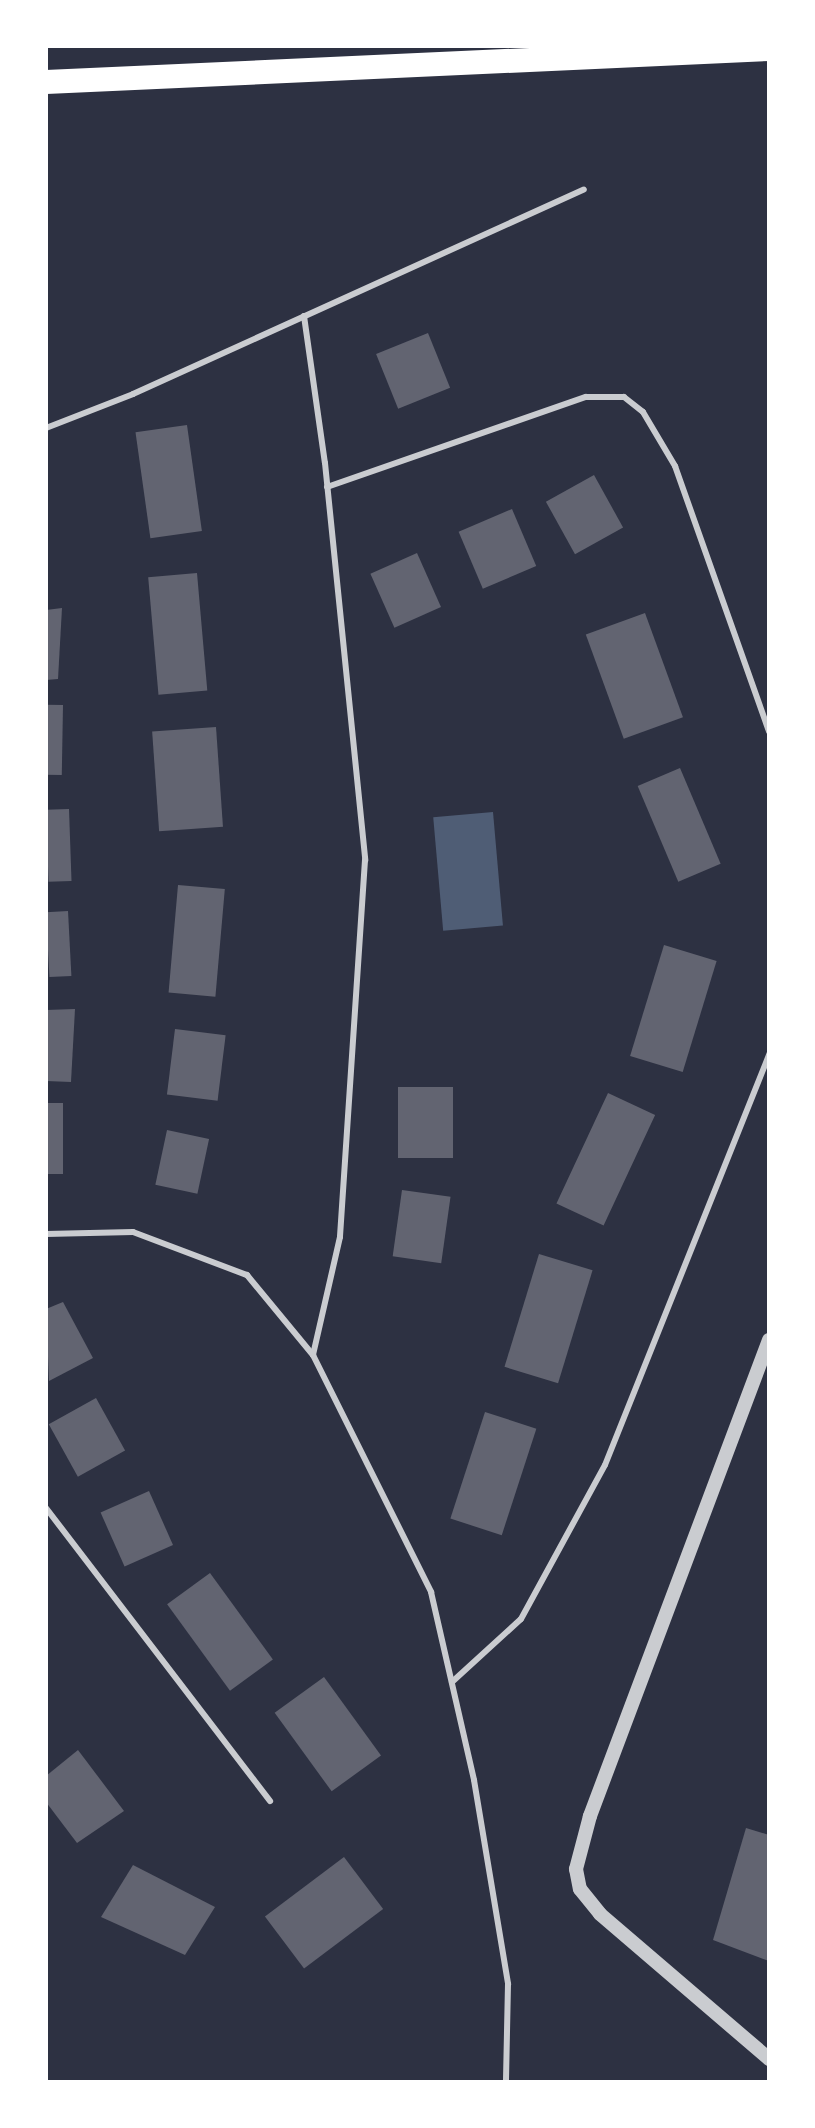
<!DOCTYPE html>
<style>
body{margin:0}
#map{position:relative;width:815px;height:2128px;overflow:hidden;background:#2d3142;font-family:"Varela Round",sans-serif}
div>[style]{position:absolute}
.water>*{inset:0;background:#4f5d75;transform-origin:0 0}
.building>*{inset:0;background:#626471;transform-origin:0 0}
.service>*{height:6px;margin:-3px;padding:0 3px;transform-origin:3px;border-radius:3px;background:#caccd0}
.tertiary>*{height:14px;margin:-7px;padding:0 7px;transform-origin:7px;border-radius:7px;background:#caccd0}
.motorway>*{height:24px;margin:-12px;padding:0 12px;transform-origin:12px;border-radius:12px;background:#fff}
span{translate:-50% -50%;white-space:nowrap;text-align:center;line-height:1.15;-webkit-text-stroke:6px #fff;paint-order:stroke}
.frame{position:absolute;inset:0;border:48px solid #fff;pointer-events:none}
</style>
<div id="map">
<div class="water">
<i style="left:493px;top:812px;width:114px;height:60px;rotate:85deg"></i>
</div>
<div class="building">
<i style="left:428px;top:333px;width:59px;height:56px;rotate:68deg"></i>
<i style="left:187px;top:425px;width:107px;height:52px;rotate:82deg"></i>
<i style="left:594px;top:475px;width:60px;height:55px;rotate:61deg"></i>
<i style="left:512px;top:509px;width:62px;height:58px;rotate:67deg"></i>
<i style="left:417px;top:553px;width:59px;height:51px;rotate:66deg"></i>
<i style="left:197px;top:573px;width:118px;height:49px;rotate:85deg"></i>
<i style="clip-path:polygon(62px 608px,58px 679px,46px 680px,46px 610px)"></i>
<i style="left:645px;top:613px;width:111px;height:63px;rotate:70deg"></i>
<i style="left:63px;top:705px;width:70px;height:17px;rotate:91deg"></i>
<i style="left:216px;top:727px;width:100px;height:64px;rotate:86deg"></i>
<i style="left:680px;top:768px;width:104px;height:46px;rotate:67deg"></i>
<i style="left:69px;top:809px;width:72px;height:23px;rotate:88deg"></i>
<i style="left:178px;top:885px;width:47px;height:108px;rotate:5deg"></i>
<i style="left:68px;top:911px;width:65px;height:22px;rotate:87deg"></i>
<i style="left:664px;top:945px;width:55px;height:116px;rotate:17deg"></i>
<i style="clip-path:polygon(75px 1009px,71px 1082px,46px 1081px,46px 1010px)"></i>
<i style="left:175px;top:1029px;width:51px;height:66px;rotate:7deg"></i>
<i style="left:398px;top:1087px;width:55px;height:71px"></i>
<i style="left:608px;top:1093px;width:52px;height:122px;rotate:25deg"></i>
<i style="left:46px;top:1103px;width:17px;height:71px"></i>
<i style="left:167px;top:1130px;width:43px;height:56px;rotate:12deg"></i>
<i style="left:402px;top:1190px;width:49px;height:67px;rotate:8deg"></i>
<i style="left:539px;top:1254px;width:56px;height:118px;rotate:17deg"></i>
<i style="clip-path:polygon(63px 1302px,93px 1358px,49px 1381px,46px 1309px)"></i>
<i style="left:96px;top:1398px;width:60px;height:54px;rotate:61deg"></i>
<i style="left:485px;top:1412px;width:54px;height:112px;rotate:18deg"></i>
<i style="left:149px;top:1491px;width:59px;height:53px;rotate:66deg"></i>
<i style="left:210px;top:1573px;width:107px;height:53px;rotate:54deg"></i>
<i style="left:324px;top:1677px;width:97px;height:61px;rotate:54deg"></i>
<i style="clip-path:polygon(78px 1750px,124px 1811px,77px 1843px,46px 1802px,46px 1776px)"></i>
<i style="clip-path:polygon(746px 1828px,769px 1835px,769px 1961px,713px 1940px)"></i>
<i style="left:344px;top:1857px;width:65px;height:99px;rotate:53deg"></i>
<i style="clip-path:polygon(133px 1865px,215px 1907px,185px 1955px,101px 1917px)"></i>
</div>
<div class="service">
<i style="left:304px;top:316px;width:148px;rotate:81.9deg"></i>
<i style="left:325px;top:463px;width:399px;rotate:84.2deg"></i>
<i style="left:365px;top:860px;width:378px;rotate:93.8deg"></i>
<i style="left:340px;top:1237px;width:121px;rotate:102.9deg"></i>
<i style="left:46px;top:428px;width:93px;rotate:-21.3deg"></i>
<i style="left:133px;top:394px;width:495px;rotate:-24.4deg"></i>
<i style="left:327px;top:487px;width:274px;rotate:-19.2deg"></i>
<i style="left:586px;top:397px;width:38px"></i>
<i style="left:624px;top:397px;width:24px;rotate:38deg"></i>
<i style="left:643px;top:412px;width:63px;rotate:59.3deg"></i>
<i style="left:675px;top:466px;width:282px;rotate:70.5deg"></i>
<i style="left:46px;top:1234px;width:87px;rotate:-1.3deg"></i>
<i style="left:133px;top:1232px;width:122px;rotate:20.7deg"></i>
<i style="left:247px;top:1275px;width:104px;rotate:50.5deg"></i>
<i style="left:313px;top:1355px;width:265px;rotate:63.5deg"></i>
<i style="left:431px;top:1592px;width:193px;rotate:77.1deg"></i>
<i style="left:474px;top:1780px;width:207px;rotate:80.5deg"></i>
<i style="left:508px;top:1984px;width:98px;rotate:91.2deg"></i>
<i style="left:46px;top:1508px;width:369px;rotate:52.6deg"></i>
<i style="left:452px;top:1682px;width:93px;rotate:-42.4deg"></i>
<i style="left:521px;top:1619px;width:175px;rotate:-61.4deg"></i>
<i style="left:605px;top:1465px;width:443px;rotate:-68.2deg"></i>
</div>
<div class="tertiary">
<i style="left:769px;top:1340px;width:509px;rotate:110.61deg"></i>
<i style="left:590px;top:1816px;width:55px;rotate:104.8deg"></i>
<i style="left:576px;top:1869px;width:20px;rotate:79deg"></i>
<i style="left:580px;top:1889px;width:32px;rotate:51deg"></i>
<i style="left:600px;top:1914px;width:223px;rotate:40.6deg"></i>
</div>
<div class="motorway">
<i style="left:46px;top:82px;width:724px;rotate:-2.61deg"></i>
</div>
<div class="frame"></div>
</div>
